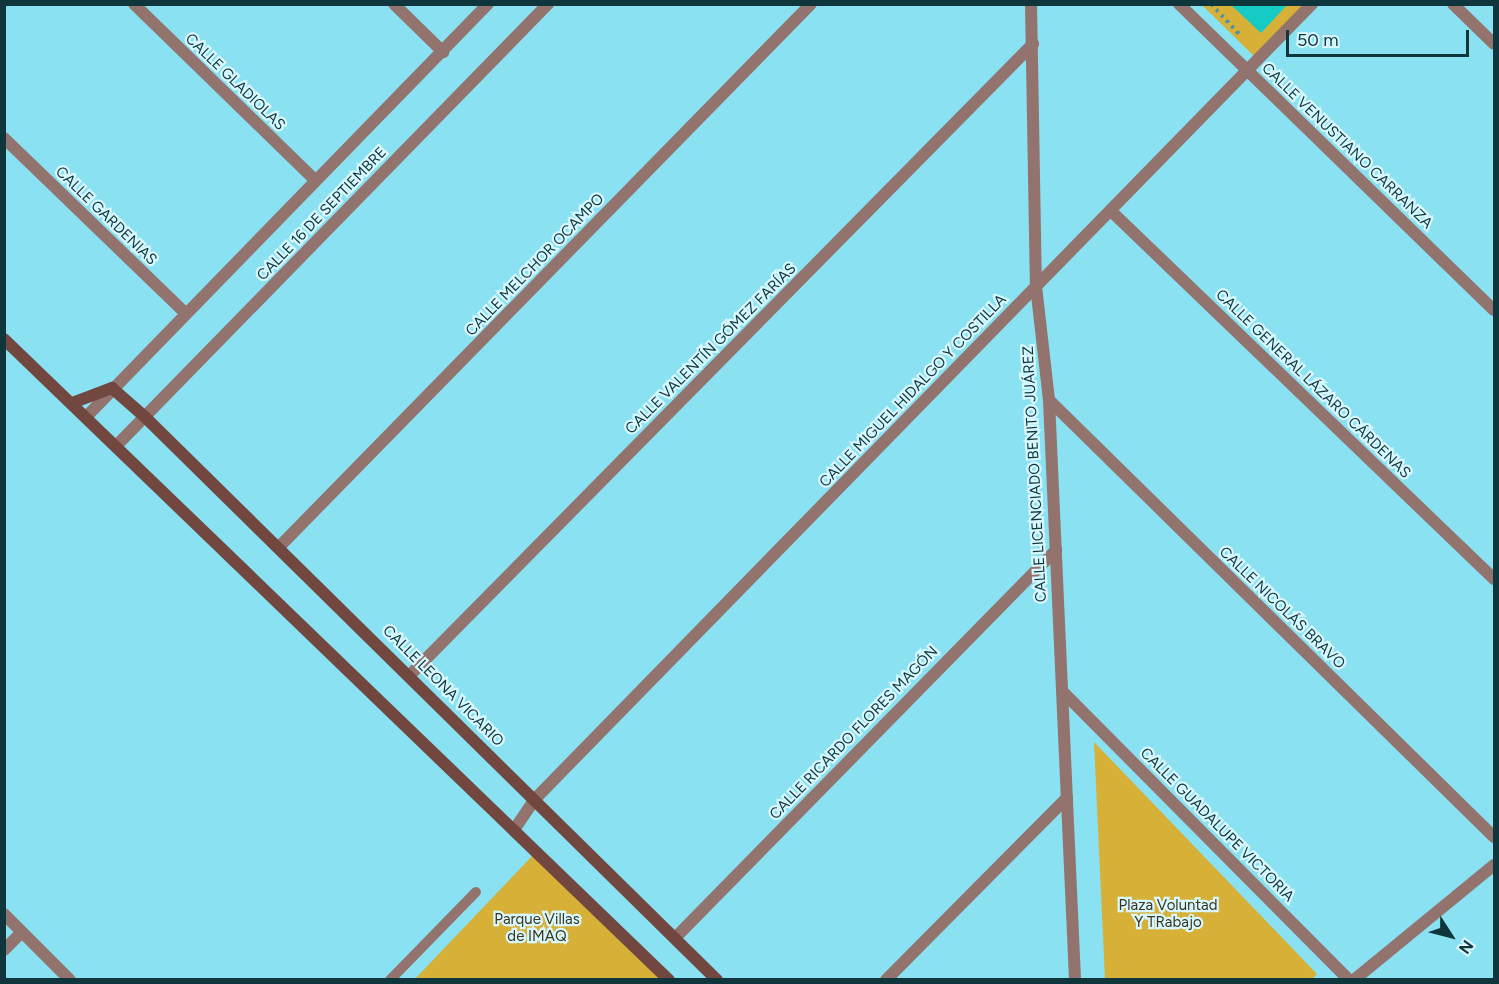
<!DOCTYPE html>
<meta charset="utf-8">
<style>
body{margin:0}
#map{position:relative;width:1499px;height:984px;overflow:hidden;background:#89e1f1;font-family:Figtree,sans-serif}
div>[style]{position:absolute}
.green>*{inset:0;background:#d6b037}
.building>*{inset:0;background:#16cbc4}
.path>*{height:4px;margin-top:-2px;transform-origin:0;background:repeating-linear-gradient(90deg,#51939e 0 3px,transparent 0 7.5px)}
.service>*{height:10px;margin:-5px;padding:0 5px;transform-origin:5px;border-radius:5px;background:#92736d}
.minor>*{height:12px;margin:-6px;padding:0 6px;transform-origin:6px;border-radius:6px;background:#92736d}
.tertiary>*{height:12px;margin:-6px;padding:0 6px;transform-origin:6px;border-radius:6px;background:#92736d}
.secondary>*{height:12px;margin:-6px;padding:0 6px;transform-origin:6px;border-radius:6px;background:#71473f}
span{translate:-50% -50%;white-space:nowrap;text-align:center;line-height:1.15;-webkit-text-stroke:4.5px #d8f8ff;paint-order:stroke}
.street-label{font-size:15px;color:#0f363c}
.park-label{font-size:15px;color:#3c341d}
.frame{position:absolute;inset:0;border:6px solid #0f363c;pointer-events:none}
.north{position:absolute;left:1421px;top:906px;width:60px;height:60px;-webkit-text-stroke:4px #d8f8ff;paint-order:stroke;rotate:126deg;font-size:16px;font-weight:700;line-height:24px;text-align:center;color:#0f363c}
.north::after{content:'';display:block;margin:auto;width:21px;height:27px;background:#0f363c;clip-path:polygon(50% 0,100% 100%,50% 72%,0 100%)}
.scale{position:absolute;left:1286px;top:30px;width:183px;height:27px;box-sizing:border-box;border:3px solid #0f363c;border-top:0;padding-left:8px;font-size:18px;line-height:21px;white-space:nowrap;color:#0f363c;-webkit-text-stroke:4px #d8f8ff;paint-order:stroke}
</style>
<div id="map">
<div class="green">
<i style="clip-path:polygon(1202px 5px,1309px 5px,1257px 59px)"></i>
<i style="clip-path:polygon(1094px 742px,1317px 974px,1311px 980px,1105px 979px)"></i>
<i style="clip-path:polygon(535px 853px,667px 980px,414px 980px)"></i>
</div>
<div class="building">
<i style="clip-path:polygon(1230px 4px,1288px 4px,1261px 33px)"></i>
</div>
<div class="path">
<i style="left:1211px;top:4px;width:44px;rotate:46.8deg"></i>
</div>
<div class="service">
<i style="left:390px;top:980px;width:123px;rotate:-45.7deg"></i>
</div>
<div class="minor">
<i style="left:134px;top:4px;width:252px;rotate:44.2deg"></i>
<i style="left:394px;top:4px;width:69px;rotate:44.4deg"></i>
<i style="left:1031px;top:4px;width:282px;rotate:89deg"></i>
<i style="left:1036px;top:286px;width:115px;rotate:83.5deg"></i>
<i style="left:1049px;top:400px;width:581px;rotate:87.43deg"></i>
<i style="left:1179px;top:4px;width:439px;rotate:44.2deg"></i>
<i style="left:1453px;top:4px;width:57px;rotate:44.3deg"></i>
<i style="left:4px;top:138px;width:253px;rotate:44deg"></i>
<i style="left:1111px;top:211px;width:531px;rotate:43.86deg"></i>
<i style="left:1049px;top:400px;width:624px;rotate:44.48deg"></i>
<i style="left:279px;top:547px;width:760px;rotate:-45.59deg"></i>
<i style="left:410px;top:675px;width:887px;rotate:-45.37deg"></i>
<i style="left:1063px;top:692px;width:406px;rotate:45.2deg"></i>
<i style="left:516px;top:827px;width:34px;rotate:-56deg"></i>
<i style="left:535px;top:799px;width:1112px;rotate:-45.66deg"></i>
<i style="left:4px;top:914px;width:93px;rotate:45deg"></i>
<i style="left:675px;top:938px;width:544px;rotate:-45.52deg"></i>
<i style="left:886px;top:980px;width:257px;rotate:-45.2deg"></i>
<i style="left:1354px;top:980px;width:181px;rotate:-39.4deg"></i>
</div>
<div class="tertiary">
<i style="left:87px;top:416px;width:575px;rotate:-45.78deg"></i>
<i style="left:118px;top:444px;width:615px;rotate:-45.66deg"></i>
<i style="left:4px;top:950px;width:25px;rotate:-45deg"></i>
</div>
<div class="secondary">
<i style="left:4px;top:339px;width:924px;rotate:43.95deg"></i>
<i style="left:72px;top:403px;width:43px;rotate:-20.6deg"></i>
<i style="left:112px;top:388px;width:44px;rotate:41.3deg"></i>
<i style="left:145px;top:417px;width:803px;rotate:44.55deg"></i>
</div>
<div class="street-label">
<span style="left:235px;top:82px;rotate:44deg">CALLE GLADIOLAS</span>
<span style="left:1347px;top:146px;rotate:44deg">CALLE VENUSTIANO CARRANZA</span>
<span style="left:322px;top:214px;rotate:-46deg">CALLE 16 DE SEPTIEMBRE</span>
<span style="left:106px;top:216px;rotate:44deg">CALLE GARDENIAS</span>
<span style="left:535px;top:265px;rotate:-46deg">CALLE MELCHOR OCAMPO</span>
<span style="left:711px;top:349px;rotate:-45deg">CALLE VALENTÍN GÓMEZ FARÍAS</span>
<span style="left:1313px;top:384px;rotate:44deg">CALLE GENERAL LÁZARO CÁRDENAS</span>
<span style="left:913px;top:391px;rotate:-46deg">CALLE MIGUEL HIDALGO Y COSTILLA</span>
<span style="left:1035px;top:474px;rotate:-93deg">CALLE LICENCIADO BENITO JUÁREZ</span>
<span style="left:1282px;top:608px;rotate:44deg">CALLE NICOLÁS BRAVO</span>
<span style="left:443px;top:686px;rotate:45deg">CALLE LEONA VICARIO</span>
<span style="left:854px;top:733px;rotate:-46deg">CALLE RICARDO FLORES MAGÓN</span>
<span style="left:1217px;top:825px;rotate:45deg">CALLE GUADALUPE VICTORIA</span>
</div>
<div class="park-label">
<span style="left:1168px;top:914px">Plaza Voluntad<br>Y TRabajo</span>
<span style="left:537px;top:928px">Parque Villas<br>de IMAQ</span>
</div>
<div class="frame"></div>
<div class="north">N</div>
<div class="scale">50 m</div>
</div>
